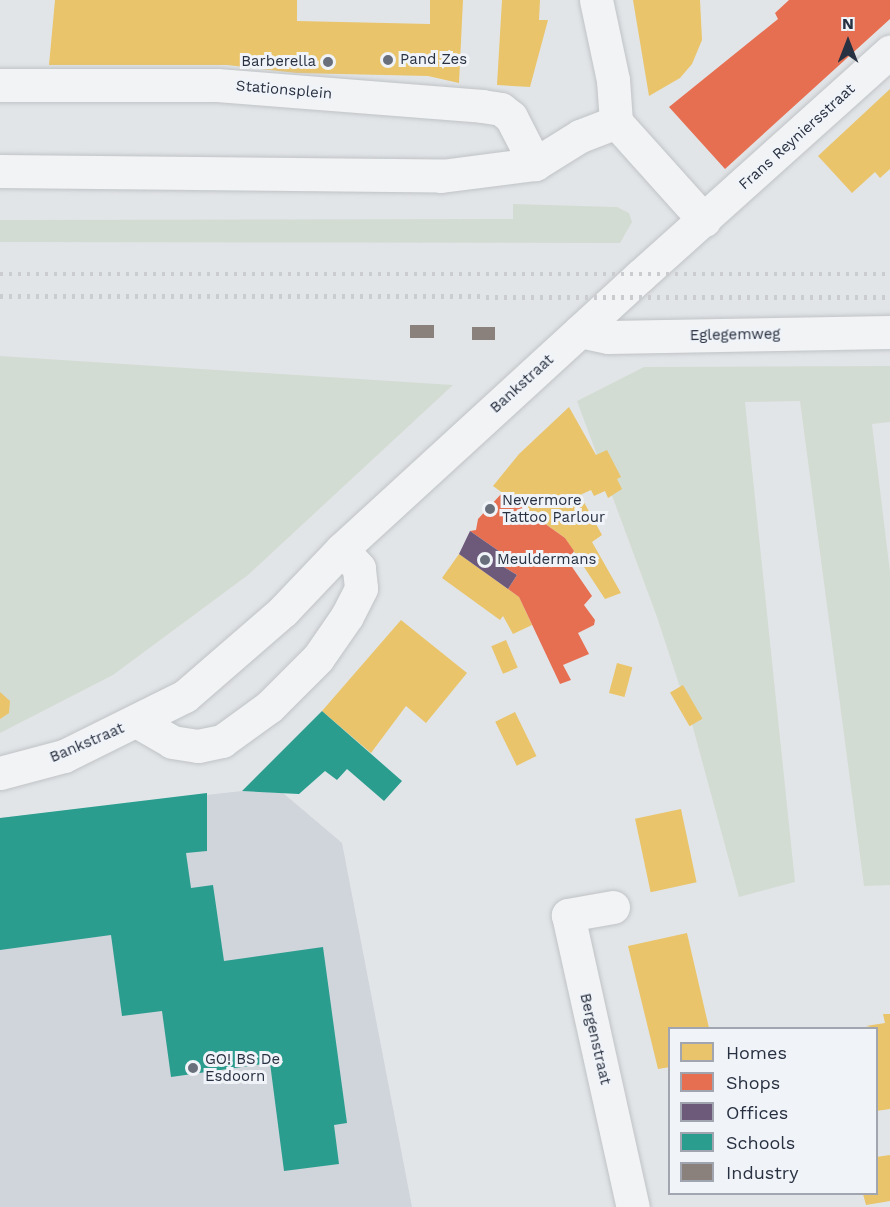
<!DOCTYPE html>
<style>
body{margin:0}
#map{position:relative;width:890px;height:1207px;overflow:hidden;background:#e2e5e8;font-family:"Work Sans",sans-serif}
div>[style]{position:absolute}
.built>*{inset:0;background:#d0d4db}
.green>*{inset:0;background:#d3dcd3}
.homes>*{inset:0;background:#e9c46a;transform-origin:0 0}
.shops>*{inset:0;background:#e76f51}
.offices>*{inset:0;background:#6d597a}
.schools>*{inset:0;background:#2a9d8f}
.industry>*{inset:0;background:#8a817c;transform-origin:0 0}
.roads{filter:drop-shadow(0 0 2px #c0c3c6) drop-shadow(0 0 2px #c0c3c6)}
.minor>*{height:33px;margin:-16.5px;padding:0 16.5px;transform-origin:16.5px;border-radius:16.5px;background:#f2f3f4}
.rail>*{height:4.5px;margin-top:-2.25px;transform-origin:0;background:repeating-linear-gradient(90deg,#cbcccf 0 3px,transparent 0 9px)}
.dots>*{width:16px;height:16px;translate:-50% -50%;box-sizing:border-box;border:3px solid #f0f3f7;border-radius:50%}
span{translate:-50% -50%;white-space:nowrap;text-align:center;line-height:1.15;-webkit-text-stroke:6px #f0f3f7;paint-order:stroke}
.poi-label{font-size:15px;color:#283142}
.left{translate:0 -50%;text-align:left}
.right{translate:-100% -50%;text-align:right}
.street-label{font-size:15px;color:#283142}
.legend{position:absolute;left:668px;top:1027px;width:210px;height:168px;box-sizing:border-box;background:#f0f3f7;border:2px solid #a0a5af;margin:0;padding:8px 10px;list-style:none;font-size:18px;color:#283142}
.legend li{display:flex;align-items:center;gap:12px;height:30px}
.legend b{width:30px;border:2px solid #a0a5af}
.north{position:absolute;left:818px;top:12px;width:60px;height:60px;-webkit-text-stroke:4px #f0f3f7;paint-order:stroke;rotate:0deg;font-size:16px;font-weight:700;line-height:24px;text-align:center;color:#283142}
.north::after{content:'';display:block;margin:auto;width:21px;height:27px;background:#283142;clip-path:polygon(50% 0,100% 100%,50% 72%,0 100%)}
</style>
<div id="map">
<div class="built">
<i style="clip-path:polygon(242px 791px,283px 793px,342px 843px,412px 1207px,0 1207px,0 818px)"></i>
</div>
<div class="green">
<i style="clip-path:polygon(513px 204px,617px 207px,629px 213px,632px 222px,620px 243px,0 242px,0 220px,513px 219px)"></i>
<i style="clip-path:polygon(0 356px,453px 385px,248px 575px,113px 675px,0 733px)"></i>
<i style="clip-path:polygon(890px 366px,890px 422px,872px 424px,890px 572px,890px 885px,864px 886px,800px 401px,745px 402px,795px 882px,739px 897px,692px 724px,657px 617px,577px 401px,644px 367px)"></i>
</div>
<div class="homes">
<i style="clip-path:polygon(55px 0,297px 0,297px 21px,430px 24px,430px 0,463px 0,459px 83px,428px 76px,296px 73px,227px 65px,49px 65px)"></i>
<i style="clip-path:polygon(502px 0,540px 0,539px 20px,548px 20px,530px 87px,497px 85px)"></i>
<i style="clip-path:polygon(633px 0,700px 0,702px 40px,692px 64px,680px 78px,649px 96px)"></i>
<i style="clip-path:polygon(890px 89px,890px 169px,880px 178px,875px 172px,852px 193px,818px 156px)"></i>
<i style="clip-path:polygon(569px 407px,596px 455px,607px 450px,621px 477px,617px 479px,622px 489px,608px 498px,605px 491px,594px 496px,591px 490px,580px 495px,602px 535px,592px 542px,621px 593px,605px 599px,565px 538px,493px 486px,519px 454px)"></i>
<i style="clip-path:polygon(459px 554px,519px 597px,532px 625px,513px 634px,503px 616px,500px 620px,442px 578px)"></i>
<i style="clip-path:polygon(401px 620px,467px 673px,426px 723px,406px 706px,371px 753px,322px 711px)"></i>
<i style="left:506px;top:640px;width:30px;height:16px;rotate:67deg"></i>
<i style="left:617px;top:663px;width:16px;height:31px;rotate:15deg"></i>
<i style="left:683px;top:685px;width:39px;height:15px;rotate:60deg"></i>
<i style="clip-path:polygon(0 692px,10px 701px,9px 713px,0 719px)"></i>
<i style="left:515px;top:712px;width:49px;height:22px;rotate:64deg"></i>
<i style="left:681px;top:809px;width:75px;height:47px;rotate:78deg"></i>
<i style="clip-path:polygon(687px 933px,709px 1028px,670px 1028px,670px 1067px,658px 1069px,628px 946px)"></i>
<i style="clip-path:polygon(883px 1014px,890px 1014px,890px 1109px,876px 1111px,876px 1028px,866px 1026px,885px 1023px)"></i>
<i style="clip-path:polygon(890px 1155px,890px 1201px,866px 1205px,863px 1194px,876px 1194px,876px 1157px)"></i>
</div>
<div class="shops">
<i style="clip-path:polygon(789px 0,890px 0,890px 19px,725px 169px,669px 107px,778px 19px,775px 13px)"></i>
<i style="clip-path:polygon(502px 493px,565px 538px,574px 551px,568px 561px,592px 596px,584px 605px,595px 620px,594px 625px,578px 633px,589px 654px,563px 665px,571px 680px,560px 684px,519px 597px,508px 589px,517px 575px,499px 564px,506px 556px,470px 531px,476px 530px,478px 519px)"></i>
</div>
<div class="offices">
<i style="clip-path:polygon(470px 531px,506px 556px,499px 564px,517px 575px,508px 589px,459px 554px)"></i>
</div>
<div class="schools">
<i style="clip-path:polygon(322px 711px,402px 781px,384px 801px,347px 769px,337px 780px,325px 771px,299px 794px,242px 791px)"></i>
<i style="clip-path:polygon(207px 793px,207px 851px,186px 853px,191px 888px,213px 885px,224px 961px,323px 947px,347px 1123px,334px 1125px,339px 1164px,284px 1171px,270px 1063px,171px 1077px,162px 1011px,122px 1016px,111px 935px,0 950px,0 818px)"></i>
</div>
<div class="industry">
<i style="left:410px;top:325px;width:24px;height:13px"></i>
<i style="left:472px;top:327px;width:23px;height:13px"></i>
</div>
<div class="roads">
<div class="minor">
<i style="left:596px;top:0;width:82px;rotate:78deg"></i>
<i style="left:613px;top:80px;width:42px;rotate:85.9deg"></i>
<i style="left:0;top:85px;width:217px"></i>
<i style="left:217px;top:85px;width:266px;rotate:4.5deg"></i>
<i style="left:482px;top:106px;width:19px;rotate:9deg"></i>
<i style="left:501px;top:109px;width:13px;rotate:39deg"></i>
<i style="left:511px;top:117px;width:53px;rotate:62.9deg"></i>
<i style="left:616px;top:122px;width:132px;rotate:48.1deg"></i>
<i style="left:0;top:171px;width:441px;rotate:0.6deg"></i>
<i style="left:441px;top:176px;width:95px;rotate:-7.3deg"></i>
<i style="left:535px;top:164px;width:53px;rotate:-31.9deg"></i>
<i style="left:580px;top:136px;width:39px;rotate:-21deg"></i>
<i style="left:580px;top:331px;width:29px;rotate:12deg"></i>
<i style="left:608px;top:337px;width:282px;rotate:-1deg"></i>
<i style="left:138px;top:722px;width:39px;rotate:30deg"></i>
<i style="left:172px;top:742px;width:26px;rotate:9deg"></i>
<i style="left:198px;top:746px;width:25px;rotate:-12deg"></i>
<i style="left:222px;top:741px;width:58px;rotate:-35.9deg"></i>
<i style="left:269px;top:707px;width:69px;rotate:-45deg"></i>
<i style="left:318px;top:658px;width:51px;rotate:-55.4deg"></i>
<i style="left:347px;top:616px;width:31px;rotate:-63deg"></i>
<i style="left:361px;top:588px;width:20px;rotate:-96deg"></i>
<i style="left:359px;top:568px;width:25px;rotate:-132deg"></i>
<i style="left:0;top:773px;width:66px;rotate:-14.9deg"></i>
<i style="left:64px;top:756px;width:135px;rotate:-26.4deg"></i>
<i style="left:185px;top:696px;width:130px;rotate:-40.9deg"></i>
<i style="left:283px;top:611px;width:86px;rotate:-46.4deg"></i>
<i style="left:342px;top:549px;width:404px;rotate:-42.5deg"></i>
<i style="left:640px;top:276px;width:336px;rotate:-41.9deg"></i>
<i style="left:613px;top:907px;width:46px;rotate:169.9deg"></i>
<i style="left:568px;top:915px;width:299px;rotate:77.5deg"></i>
</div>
</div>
<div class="rail">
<i style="left:0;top:274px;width:890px"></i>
<i style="left:0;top:296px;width:890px;rotate:0.06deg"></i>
</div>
<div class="dots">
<i style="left:388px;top:60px;background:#69707c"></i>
<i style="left:328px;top:62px;background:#69707c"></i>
<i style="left:490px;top:509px;background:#69707c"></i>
<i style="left:485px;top:560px;background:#69707c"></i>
<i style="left:193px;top:1068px;background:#69707c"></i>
</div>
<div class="poi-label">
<span class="left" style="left:400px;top:60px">Pand Zes</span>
<span class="right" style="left:316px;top:62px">Barberella</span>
<span class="left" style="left:502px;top:509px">Nevermore<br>Tattoo Parlour</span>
<span class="left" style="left:497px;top:560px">Meuldermans</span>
<span class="left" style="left:205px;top:1068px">GO! BS De<br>Esdoorn</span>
</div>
<div class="street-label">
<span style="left:284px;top:90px;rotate:5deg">Stationsplein</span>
<span style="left:797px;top:137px;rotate:-42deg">Frans Reyniersstraat</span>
<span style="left:735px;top:335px;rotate:-1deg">Eglegemweg</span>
<span style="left:522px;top:384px;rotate:-42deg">Bankstraat</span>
<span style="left:87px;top:743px;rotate:-23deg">Bankstraat</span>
<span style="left:595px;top:1039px;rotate:77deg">Bergenstraat</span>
</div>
<ul class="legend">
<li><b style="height:16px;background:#e9c46a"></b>Homes</li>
<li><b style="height:16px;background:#e76f51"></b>Shops</li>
<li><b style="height:16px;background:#6d597a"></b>Offices</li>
<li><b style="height:16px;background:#2a9d8f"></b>Schools</li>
<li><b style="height:16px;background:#8a817c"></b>Industry</li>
</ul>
<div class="north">N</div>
</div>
